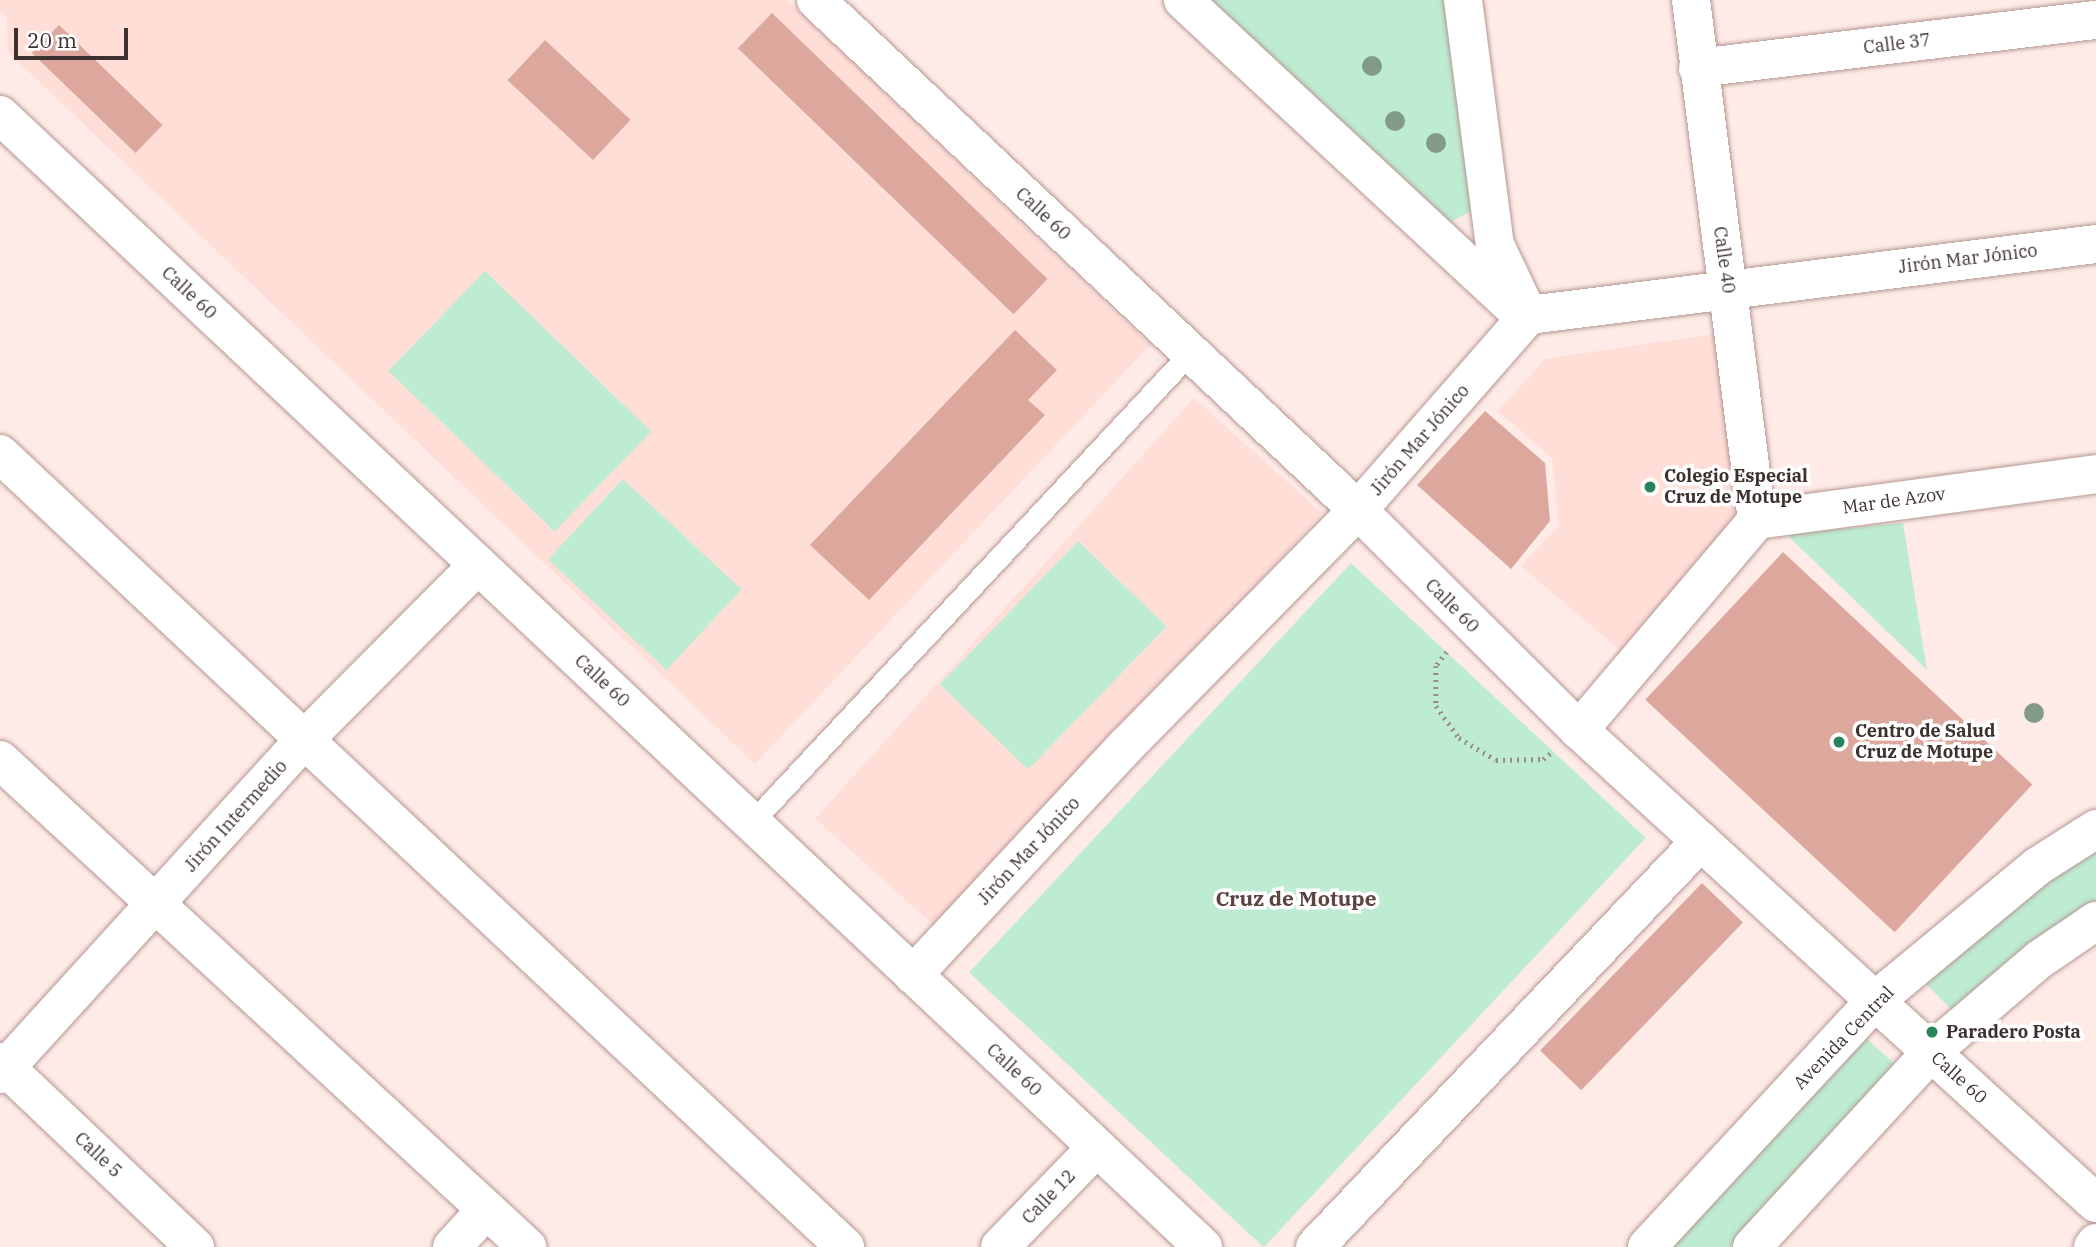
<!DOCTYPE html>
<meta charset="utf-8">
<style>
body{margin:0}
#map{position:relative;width:2096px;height:1247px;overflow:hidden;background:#feebe7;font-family:"IBM Plex Serif",serif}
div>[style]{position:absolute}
.built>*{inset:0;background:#feded7;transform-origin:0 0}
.green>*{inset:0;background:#beecd2;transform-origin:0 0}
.building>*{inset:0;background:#dca79c;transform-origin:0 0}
.path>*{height:4.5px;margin-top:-2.25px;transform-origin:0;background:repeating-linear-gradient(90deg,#9a8b88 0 2px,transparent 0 7px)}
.roads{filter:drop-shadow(0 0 2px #b59792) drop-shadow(0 0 2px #b59792)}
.lane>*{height:21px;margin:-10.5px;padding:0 10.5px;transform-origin:10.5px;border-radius:10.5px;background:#fff}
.street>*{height:38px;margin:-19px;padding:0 19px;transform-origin:19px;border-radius:19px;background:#fff}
.secondary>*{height:38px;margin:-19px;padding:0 19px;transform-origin:19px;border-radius:19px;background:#fff}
.trees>*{width:20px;height:20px;margin:-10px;border-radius:50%;background:#829a8a}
.dots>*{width:19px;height:19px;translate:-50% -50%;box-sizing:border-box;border:4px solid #fff;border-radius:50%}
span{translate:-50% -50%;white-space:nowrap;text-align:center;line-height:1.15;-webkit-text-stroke:7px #fff;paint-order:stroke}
.street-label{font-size:18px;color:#3d312f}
.poi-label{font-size:18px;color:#3d312f;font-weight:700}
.left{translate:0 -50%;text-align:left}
.quarter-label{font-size:21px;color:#5d443f;font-weight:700}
.scale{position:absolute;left:14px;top:28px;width:114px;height:32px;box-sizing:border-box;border:4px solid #3d312f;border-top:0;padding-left:9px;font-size:21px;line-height:24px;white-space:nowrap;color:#3d312f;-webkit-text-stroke:5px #fff;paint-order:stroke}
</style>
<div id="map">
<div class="built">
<i style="clip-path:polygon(0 0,787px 0,1150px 345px,755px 764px,8px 52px,7px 16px,0 11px)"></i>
<i style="clip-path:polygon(1720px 333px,1749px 516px,1622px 652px,1521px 566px,1559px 526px,1552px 458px,1498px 411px,1545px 359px)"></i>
<i style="left:1194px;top:398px;width:172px;height:566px;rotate:42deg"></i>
</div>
<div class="green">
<i style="clip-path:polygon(1183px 0,1448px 0,1477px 208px,1430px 233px)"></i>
<i style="left:485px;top:271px;width:231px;height:139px;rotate:44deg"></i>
<i style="left:623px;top:479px;width:162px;height:110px;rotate:43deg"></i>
<i style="clip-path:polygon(1903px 523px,1927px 670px,1786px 534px)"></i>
<i style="left:1078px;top:541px;width:123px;height:199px;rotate:44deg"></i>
<i style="left:1351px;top:563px;width:403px;height:560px;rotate:43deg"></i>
<i style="clip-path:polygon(2096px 842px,2096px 904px,1959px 1017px,1923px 981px)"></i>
<i style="clip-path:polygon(1865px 1037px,1899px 1068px,1730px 1247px,1670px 1247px)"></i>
</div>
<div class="building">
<i style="left:772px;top:13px;width:383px;height:49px;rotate:44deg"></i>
<i style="left:59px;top:25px;width:144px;height:39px;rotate:44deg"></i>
<i style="left:545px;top:40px;width:117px;height:55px;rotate:43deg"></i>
<i style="clip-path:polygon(1015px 330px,1057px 370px,1028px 400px,1045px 415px,869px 600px,810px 545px)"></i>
<i style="clip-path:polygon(1485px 411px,1545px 463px,1550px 521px,1511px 569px,1417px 485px)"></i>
<i style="left:1783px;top:552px;width:341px;height:202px;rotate:43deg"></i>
<i style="left:1702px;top:883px;width:57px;height:233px;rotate:44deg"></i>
</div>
<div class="path">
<i style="left:1447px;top:652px;width:18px;rotate:128deg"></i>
<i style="left:1436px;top:666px;width:40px;rotate:90deg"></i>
<i style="left:1436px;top:706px;width:39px;rotate:54deg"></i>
<i style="left:1459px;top:738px;width:43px;rotate:30.7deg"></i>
<i style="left:1496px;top:760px;width:47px;rotate:-1.2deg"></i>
<i style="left:1543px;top:759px;width:10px;rotate:-37deg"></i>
</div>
<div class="roads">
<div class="lane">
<i style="left:752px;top:822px;width:642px;rotate:-46.96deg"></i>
</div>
<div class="street">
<i style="left:1183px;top:0;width:468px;rotate:42.9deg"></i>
<i style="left:1463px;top:0;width:247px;rotate:82.6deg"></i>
<i style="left:1495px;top:245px;width:65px;rotate:64.6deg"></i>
<i style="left:1691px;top:0;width:524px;rotate:82.77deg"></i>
<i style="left:1698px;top:68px;width:401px;rotate:-6.9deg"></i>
<i style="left:0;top:115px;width:1652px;rotate:43.26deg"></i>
<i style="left:0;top:454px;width:1159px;rotate:43.18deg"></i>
<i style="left:1579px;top:730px;width:275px;rotate:-49.7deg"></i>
<i style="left:1757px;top:520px;width:342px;rotate:-7.7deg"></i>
<i style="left:0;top:760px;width:718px;rotate:42.74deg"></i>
<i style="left:913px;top:975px;width:313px;rotate:-47.1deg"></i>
<i style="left:1126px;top:746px;width:331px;rotate:-45.5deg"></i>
<i style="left:1358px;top:510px;width:259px;rotate:-48.8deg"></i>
<i style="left:1529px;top:315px;width:571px;rotate:-7.14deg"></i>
<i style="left:0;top:1062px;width:269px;rotate:43.5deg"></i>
<i style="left:0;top:1074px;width:450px;rotate:-47.7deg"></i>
<i style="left:303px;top:741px;width:248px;rotate:-45.2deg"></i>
<i style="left:452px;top:1247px;width:50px;rotate:-47.4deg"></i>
<i style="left:1000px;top:1247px;width:139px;rotate:-45.9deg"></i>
<i style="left:1315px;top:1247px;width:560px;rotate:-46.45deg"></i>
<i style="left:2093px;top:1247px;width:5px;rotate:-53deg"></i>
</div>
<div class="secondary">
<i style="left:816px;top:0;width:744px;rotate:43.26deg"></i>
<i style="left:1358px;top:510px;width:312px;rotate:44.9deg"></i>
<i style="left:1579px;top:730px;width:701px;rotate:42.46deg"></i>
<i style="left:1647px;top:1247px;width:337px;rotate:-47.2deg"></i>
<i style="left:1876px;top:1000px;width:210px;rotate:-39.6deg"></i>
<i style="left:2038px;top:866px;width:69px;rotate:-32.5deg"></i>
<i style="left:1752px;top:1247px;width:265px;rotate:-47.4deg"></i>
<i style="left:1931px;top:1052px;width:143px;rotate:-40.5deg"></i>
<i style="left:2040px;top:959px;width:68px;rotate:-34.2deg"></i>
</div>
</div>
<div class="trees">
<i style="left:1372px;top:66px"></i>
<i style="left:1395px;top:121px"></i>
<i style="left:1436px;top:143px"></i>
<i style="left:2034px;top:713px"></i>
</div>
<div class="dots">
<i style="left:1650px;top:487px;background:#27845b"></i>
<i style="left:1839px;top:742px;background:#27845b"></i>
<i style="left:1932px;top:1032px;background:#27845b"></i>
</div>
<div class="street-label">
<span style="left:1897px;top:44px;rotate:-7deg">Calle 37</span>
<span style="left:1043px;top:214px;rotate:43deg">Calle 60</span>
<span style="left:1968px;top:259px;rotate:-7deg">Jirón Mar Jónico</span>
<span style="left:1724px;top:260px;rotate:82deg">Calle 40</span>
<span style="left:189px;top:293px;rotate:43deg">Calle 60</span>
<span style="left:1420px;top:440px;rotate:-49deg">Jirón Mar Jónico</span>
<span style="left:1894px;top:501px;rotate:-8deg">Mar de Azov</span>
<span style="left:1452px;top:606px;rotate:45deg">Calle 60</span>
<span style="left:602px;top:681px;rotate:43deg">Calle 60</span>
<span style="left:236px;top:816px;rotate:-48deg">Jirón Intermedio</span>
<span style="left:1029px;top:851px;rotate:-47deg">Jirón Mar Jónico</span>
<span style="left:1844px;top:1038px;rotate:-46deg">Avenida Central</span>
<span style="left:1014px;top:1070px;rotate:43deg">Calle 60</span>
<span style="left:1959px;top:1078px;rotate:42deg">Calle 60</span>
<span style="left:98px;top:1155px;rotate:43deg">Calle 5</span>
<span style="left:1049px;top:1197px;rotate:-46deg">Calle 12</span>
</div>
<div class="poi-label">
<span class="left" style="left:1664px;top:487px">Colegio Especial<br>Cruz de Motupe</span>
<span class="left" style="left:1855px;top:742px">Centro de Salud<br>Cruz de Motupe</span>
<span class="left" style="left:1946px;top:1032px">Paradero Posta</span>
</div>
<div class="quarter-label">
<span style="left:1296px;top:898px">Cruz de Motupe</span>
</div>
<div class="scale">20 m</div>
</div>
